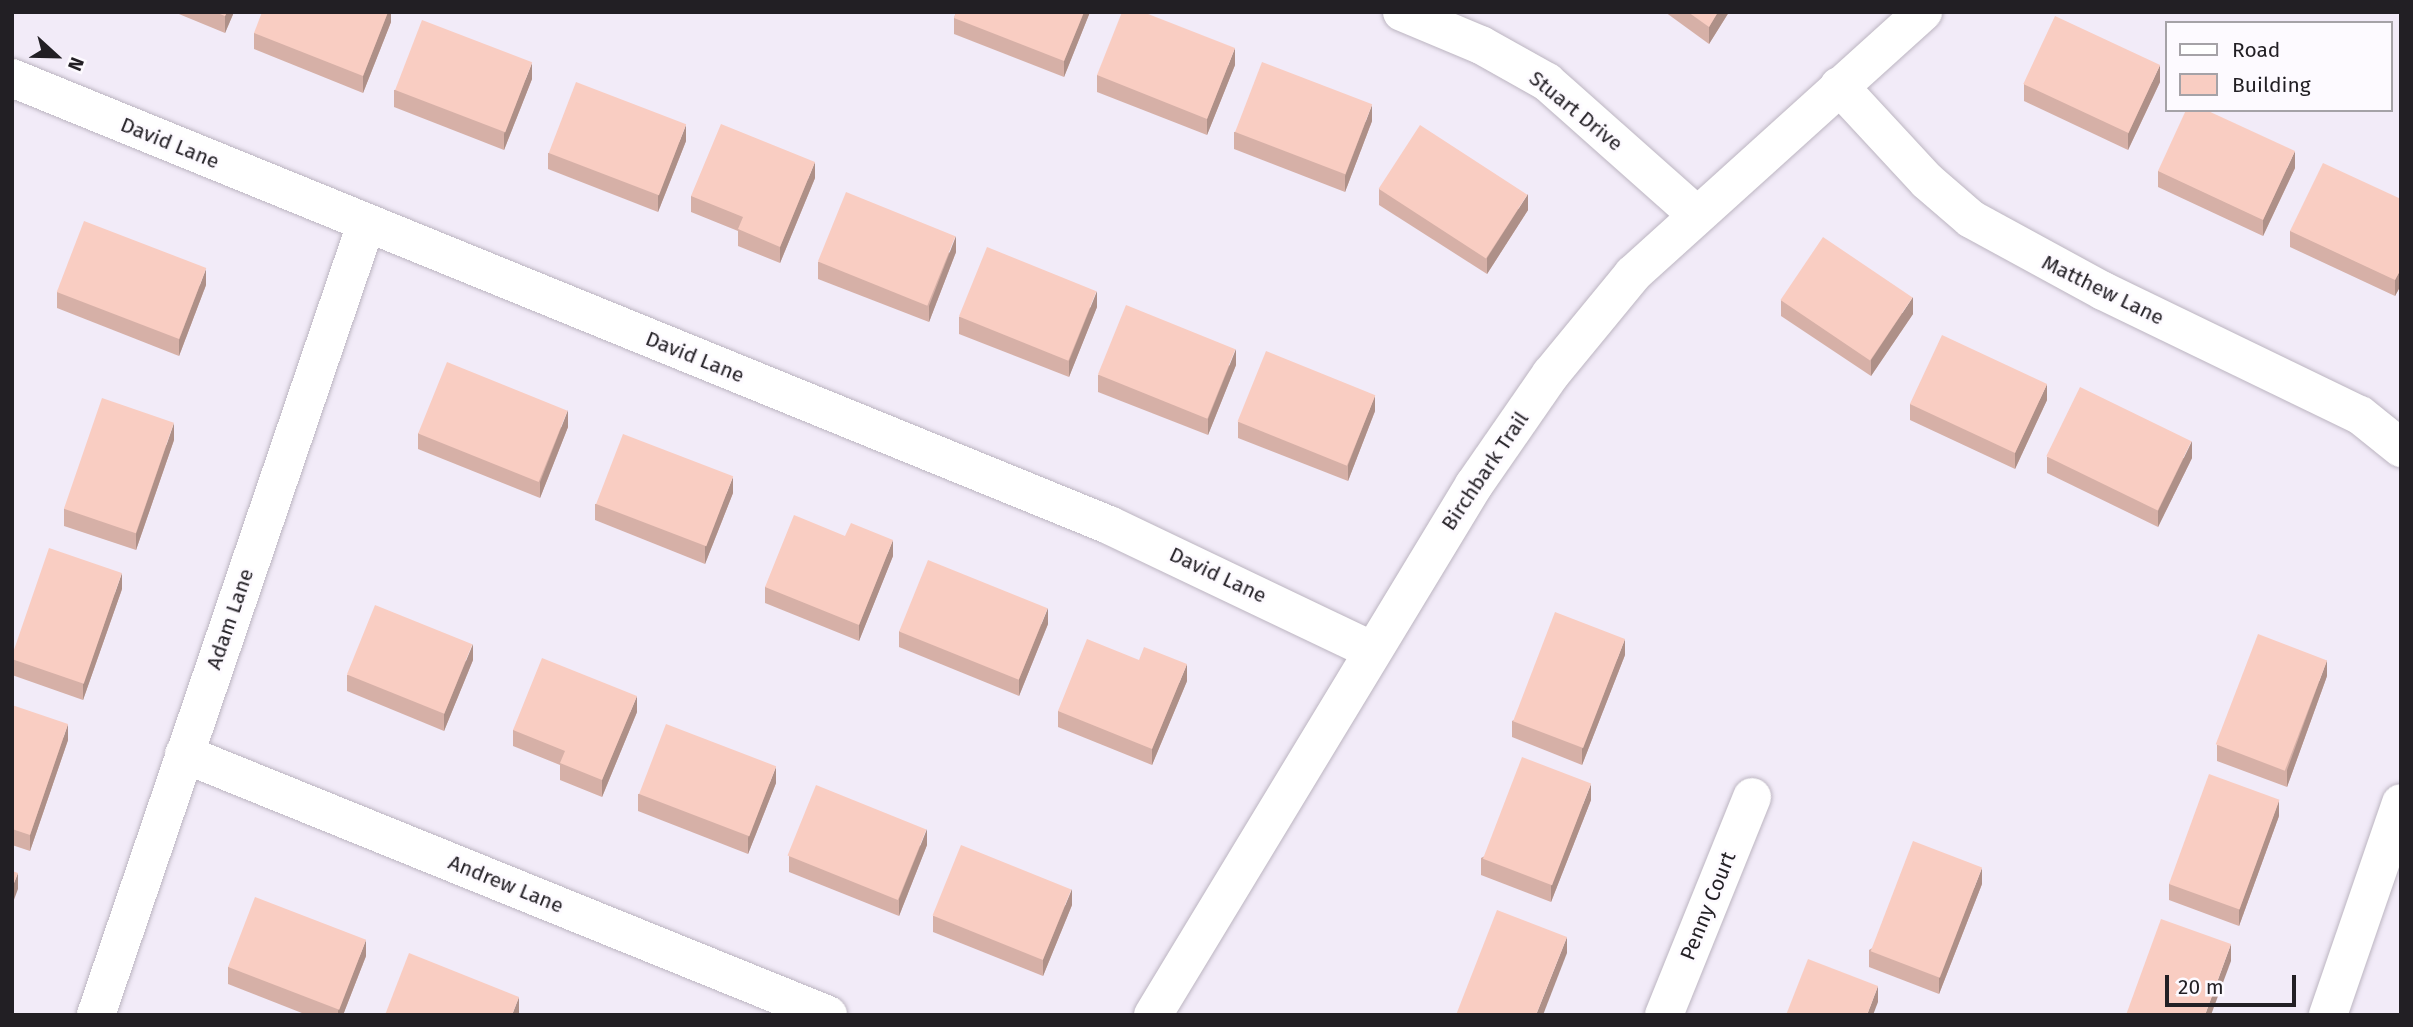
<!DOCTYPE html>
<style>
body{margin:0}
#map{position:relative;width:2413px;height:1027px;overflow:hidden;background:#f2ebf8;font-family:"Fira Sans",sans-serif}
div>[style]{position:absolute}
.roads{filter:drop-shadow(0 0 2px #bcb5c1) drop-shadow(0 0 2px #bcb5c1)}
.minor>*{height:38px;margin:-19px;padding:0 19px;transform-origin:19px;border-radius:19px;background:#fff}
.wall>*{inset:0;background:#d6b0a7}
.shaded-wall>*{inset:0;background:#ae9088}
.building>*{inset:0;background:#f9cdc2;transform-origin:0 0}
span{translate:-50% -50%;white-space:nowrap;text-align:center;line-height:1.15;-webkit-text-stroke:5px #fdfaff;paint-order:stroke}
.street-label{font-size:21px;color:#221f24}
.frame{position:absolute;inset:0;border:14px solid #221f24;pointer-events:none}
.legend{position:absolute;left:2165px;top:21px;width:228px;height:91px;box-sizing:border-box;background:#fdfaff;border:2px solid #a5a2a7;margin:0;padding:9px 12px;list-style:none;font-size:21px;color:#221f24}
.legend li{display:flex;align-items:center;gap:14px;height:35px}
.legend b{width:35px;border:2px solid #a5a2a7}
.north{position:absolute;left:21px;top:21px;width:70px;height:70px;-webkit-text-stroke:5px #fdfaff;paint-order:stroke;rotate:112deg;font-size:19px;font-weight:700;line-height:28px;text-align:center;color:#221f24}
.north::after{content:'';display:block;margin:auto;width:24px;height:32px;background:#221f24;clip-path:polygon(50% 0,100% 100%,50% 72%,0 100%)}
.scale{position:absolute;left:2165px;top:975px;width:131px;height:32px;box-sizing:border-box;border:4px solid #221f24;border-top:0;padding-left:9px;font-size:21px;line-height:24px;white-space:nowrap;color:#221f24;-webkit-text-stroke:5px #fdfaff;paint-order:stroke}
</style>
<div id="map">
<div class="roads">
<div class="minor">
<i style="left:1402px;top:12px;width:86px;rotate:22.7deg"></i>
<i style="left:1481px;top:45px;width:76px;rotate:29.3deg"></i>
<i style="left:1547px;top:82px;width:200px;rotate:41.6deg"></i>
<i style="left:12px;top:78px;width:1185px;rotate:22.17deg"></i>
<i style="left:1109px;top:525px;width:290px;rotate:25.5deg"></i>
<i style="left:1839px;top:86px;width:129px;rotate:47.2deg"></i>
<i style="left:1927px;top:181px;width:58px;rotate:40.8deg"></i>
<i style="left:1971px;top:219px;width:150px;rotate:28.6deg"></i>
<i style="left:2103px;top:291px;width:285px;rotate:25.8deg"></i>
<i style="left:2360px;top:415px;width:53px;rotate:38.8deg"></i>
<i style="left:184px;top:754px;width:695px;rotate:22.06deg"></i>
<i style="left:96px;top:1015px;width:836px;rotate:-71.15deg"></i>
<i style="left:1153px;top:1015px;width:620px;rotate:-58.8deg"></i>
<i style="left:1474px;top:485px;width:135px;rotate:-55.3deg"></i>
<i style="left:1551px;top:374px;width:129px;rotate:-50.6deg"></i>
<i style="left:1633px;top:274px;width:391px;rotate:-42.1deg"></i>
<i style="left:1664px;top:1015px;width:235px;rotate:-68deg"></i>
<i style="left:2328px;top:1015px;width:224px;rotate:-71deg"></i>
</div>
</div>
<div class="wall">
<i style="clip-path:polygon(174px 12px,234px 12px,225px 33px)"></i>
<i style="clip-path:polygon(391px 12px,391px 22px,363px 93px,254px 49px,254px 33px)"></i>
<i style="clip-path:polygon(956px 12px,1090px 12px,1064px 77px,954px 34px,954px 18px)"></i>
<i style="clip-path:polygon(1665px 12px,1729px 12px,1709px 44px)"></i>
<i style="clip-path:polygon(1235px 65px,1207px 135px,1097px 92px,1097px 75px)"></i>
<i style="clip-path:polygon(532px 79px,504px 150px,394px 107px,394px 90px)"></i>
<i style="clip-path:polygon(2160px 82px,2128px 150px,2024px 101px,2024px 84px)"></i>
<i style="clip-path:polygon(1372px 121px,1345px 192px,1234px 149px,1234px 132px)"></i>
<i style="clip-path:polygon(686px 141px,658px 212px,548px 169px,548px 153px)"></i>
<i style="clip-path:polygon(2295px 168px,2263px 236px,2158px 187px,2158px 171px)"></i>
<i style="clip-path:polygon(815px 178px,780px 263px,738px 246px,738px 231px,691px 212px,691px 196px)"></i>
<i style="clip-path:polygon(1379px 189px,1528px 210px,1487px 274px,1379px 205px)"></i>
<i style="clip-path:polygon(2401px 199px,2401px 285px,2395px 296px,2290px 247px,2290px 231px)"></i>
<i style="clip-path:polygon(956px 252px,929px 322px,818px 279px,818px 262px)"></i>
<i style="clip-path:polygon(206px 285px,179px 356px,57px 308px,57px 292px)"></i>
<i style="clip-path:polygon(1781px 300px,1913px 314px,1871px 376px,1781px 316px)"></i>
<i style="clip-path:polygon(1097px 307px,1069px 377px,959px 334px,959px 317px)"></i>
<i style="clip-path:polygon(1236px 365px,1208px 435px,1098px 392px,1098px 375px)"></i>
<i style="clip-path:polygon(2047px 400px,2015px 469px,1910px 420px,1910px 404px)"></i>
<i style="clip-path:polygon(1375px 411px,1348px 481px,1238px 438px,1238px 422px)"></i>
<i style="clip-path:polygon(568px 427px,540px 498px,418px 449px,418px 433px)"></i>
<i style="clip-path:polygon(174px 440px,136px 550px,64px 526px,64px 509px)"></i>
<i style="clip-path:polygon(2047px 457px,2192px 458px,2158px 527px,2047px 473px)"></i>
<i style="clip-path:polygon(733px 493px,705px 564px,595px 520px,595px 504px)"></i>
<i style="clip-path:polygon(845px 536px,893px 556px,859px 641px,765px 603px,765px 587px)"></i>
<i style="clip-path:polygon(122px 589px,83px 700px,12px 675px,12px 657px)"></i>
<i style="clip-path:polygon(1048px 624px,1019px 696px,899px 647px,899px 631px)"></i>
<i style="clip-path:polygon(1625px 655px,1582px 765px,1512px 737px,1512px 721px)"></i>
<i style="clip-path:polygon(473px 660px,444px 731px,347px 691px,347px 675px)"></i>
<i style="clip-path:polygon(2327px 676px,2287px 787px,2217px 761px,2217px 745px)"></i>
<i style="clip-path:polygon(1187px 681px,1152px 765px,1058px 727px,1058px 711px)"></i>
<i style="clip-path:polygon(12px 705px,68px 740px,30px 851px,12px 845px)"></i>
<i style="clip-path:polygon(637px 712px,602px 797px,560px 780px,560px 765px,513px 746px,513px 730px)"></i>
<i style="clip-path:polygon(776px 783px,748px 854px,638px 811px,638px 794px)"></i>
<i style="clip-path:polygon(1591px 800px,1551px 902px,1481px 875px,1481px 858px)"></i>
<i style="clip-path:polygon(2279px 816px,2239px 926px,2169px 900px,2169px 884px)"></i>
<i style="clip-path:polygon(927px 845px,899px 916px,789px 872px,789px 856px)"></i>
<i style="clip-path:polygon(1982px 884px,1939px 994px,1869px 967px,1869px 950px)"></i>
<i style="clip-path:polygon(1072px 905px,1043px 976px,933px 932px,933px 916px)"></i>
<i style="clip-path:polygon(366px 956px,343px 1015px,307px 1015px,228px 984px,228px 967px)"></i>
</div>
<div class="shaded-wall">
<i style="clip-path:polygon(227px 12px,234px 12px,225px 33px,225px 16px)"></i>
<i style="clip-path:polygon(388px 12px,391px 12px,391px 22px,363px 93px,363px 76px)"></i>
<i style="clip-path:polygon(1084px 12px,1090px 12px,1064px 77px,1064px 61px)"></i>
<i style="clip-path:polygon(1718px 12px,1729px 12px,1709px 44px,1709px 27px)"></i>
<i style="clip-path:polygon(1235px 48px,1235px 65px,1207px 135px,1207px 119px)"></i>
<i style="clip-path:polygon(532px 63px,532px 79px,504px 150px,504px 134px)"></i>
<i style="clip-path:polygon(2160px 65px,2160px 82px,2128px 150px,2128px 134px)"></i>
<i style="clip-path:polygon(1372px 105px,1372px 121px,1345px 192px,1345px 176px)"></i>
<i style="clip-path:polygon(686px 125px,686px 141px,658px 212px,658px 196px)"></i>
<i style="clip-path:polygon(2295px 151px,2295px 168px,2263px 236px,2263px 220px)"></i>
<i style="clip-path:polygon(815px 162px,815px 178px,780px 263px,780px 247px)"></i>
<i style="clip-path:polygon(1528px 194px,1528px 210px,1487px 274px,1487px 258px)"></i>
<i style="clip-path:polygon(956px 236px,956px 252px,929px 322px,929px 306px)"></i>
<i style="clip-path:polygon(206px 269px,206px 285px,179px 356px,179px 340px)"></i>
<i style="clip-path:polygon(2401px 269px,2401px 285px,2395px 296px,2395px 280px)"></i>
<i style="clip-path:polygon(1097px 291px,1097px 307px,1069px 377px,1069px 361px)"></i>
<i style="clip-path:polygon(1913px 297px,1913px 314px,1871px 376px,1871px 360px)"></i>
<i style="clip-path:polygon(1236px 349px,1236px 365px,1208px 435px,1208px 419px)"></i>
<i style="clip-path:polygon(2047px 384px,2047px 400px,2015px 469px,2015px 453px)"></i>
<i style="clip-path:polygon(1375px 395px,1375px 411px,1348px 481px,1348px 465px)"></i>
<i style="clip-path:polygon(568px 410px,568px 427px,540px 498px,540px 482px)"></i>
<i style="clip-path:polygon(174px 423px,174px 440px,136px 550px,136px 534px)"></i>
<i style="clip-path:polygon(2192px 441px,2192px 458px,2158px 527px,2158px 511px)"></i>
<i style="clip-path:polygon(733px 477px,733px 493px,705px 564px,705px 547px)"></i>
<i style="clip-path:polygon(893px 540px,893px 556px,859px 641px,859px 625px)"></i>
<i style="clip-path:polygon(122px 573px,122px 589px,83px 700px,83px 684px)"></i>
<i style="clip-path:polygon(1048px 608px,1048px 624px,1019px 696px,1019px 679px)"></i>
<i style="clip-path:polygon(1625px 639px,1625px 655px,1582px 765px,1582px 749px)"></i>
<i style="clip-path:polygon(473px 644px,473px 660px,444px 731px,444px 714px)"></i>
<i style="clip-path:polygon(2327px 660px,2327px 676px,2287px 787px,2287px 770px)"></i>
<i style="clip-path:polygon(1187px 664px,1187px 681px,1152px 765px,1152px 749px)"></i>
<i style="clip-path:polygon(637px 696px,637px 712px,602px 797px,602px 780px)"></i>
<i style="clip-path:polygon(68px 724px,68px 740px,30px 851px,30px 835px)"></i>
<i style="clip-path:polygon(776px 767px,776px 783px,748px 854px,748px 838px)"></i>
<i style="clip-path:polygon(1591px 784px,1591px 800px,1551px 902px,1551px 886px)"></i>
<i style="clip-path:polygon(2279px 800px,2279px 816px,2239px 926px,2239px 910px)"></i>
<i style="clip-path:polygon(927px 829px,927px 845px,899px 916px,899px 899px)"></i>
<i style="clip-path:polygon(1982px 868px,1982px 884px,1939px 994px,1939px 977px)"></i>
<i style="clip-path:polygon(18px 873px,18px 889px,12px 905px,12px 888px)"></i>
<i style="clip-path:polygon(1072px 889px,1072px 905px,1043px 976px,1043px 959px)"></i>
<i style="clip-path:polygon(1567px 937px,1567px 953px,1543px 1015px,1536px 1015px)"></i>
<i style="clip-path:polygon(366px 940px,366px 956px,343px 1015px,338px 1015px,338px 1011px)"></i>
<i style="clip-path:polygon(2231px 944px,2231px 961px,2211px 1015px,2205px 1015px)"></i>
<i style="clip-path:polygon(1878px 986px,1878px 1002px,1873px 1015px,1867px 1015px)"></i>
<i style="clip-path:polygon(519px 997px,519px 1015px,512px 1015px)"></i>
</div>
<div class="building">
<i style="clip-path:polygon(215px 12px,227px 12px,225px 16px)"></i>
<i style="clip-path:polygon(262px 12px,388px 12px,363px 76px,254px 33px)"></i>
<i style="clip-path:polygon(956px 12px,1084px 12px,1064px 61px,954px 18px)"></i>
<i style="clip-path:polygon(1122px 12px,1143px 12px,1235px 48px,1207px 119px,1097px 75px)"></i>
<i style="clip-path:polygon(1688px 12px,1718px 12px,1709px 27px)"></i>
<i style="left:2055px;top:16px;width:116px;height:75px;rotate:25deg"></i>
<i style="left:422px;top:20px;width:118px;height:75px;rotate:21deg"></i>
<i style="left:1262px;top:62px;width:118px;height:75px;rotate:21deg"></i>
<i style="left:576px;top:82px;width:118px;height:76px;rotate:21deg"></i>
<i style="clip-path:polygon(2186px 110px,2206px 110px,2295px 151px,2263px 220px,2158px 171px)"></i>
<i style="clip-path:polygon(721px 124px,815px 162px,780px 247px,738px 229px,743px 217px,691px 196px)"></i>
<i style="left:1420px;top:125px;width:128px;height:76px;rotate:33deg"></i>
<i style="clip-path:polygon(2323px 163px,2401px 199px,2401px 269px,2395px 280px,2290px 231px)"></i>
<i style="left:846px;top:192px;width:118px;height:75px;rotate:22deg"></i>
<i style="left:84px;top:221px;width:131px;height:76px;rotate:21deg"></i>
<i style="left:1823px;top:237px;width:108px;height:76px;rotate:34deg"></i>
<i style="left:987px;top:247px;width:118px;height:75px;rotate:22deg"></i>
<i style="left:1126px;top:305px;width:118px;height:75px;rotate:22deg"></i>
<i style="left:1942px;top:335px;width:116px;height:76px;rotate:25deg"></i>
<i style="left:1266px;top:351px;width:118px;height:76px;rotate:22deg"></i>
<i style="left:447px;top:362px;width:130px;height:77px;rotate:22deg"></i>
<i style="left:2080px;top:387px;width:124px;height:77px;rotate:26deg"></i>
<i style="left:102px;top:398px;width:76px;height:117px;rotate:19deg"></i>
<i style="left:623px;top:434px;width:118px;height:75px;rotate:21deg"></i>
<i style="clip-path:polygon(794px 515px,845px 536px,851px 523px,893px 540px,859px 625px,765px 587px)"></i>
<i style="left:49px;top:548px;width:77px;height:117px;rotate:19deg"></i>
<i style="left:928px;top:560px;width:129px;height:77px;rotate:22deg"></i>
<i style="left:375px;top:605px;width:105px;height:75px;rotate:22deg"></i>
<i style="left:1555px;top:612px;width:75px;height:117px;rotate:21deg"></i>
<i style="left:2258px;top:634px;width:74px;height:118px;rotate:21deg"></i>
<i style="clip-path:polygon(1087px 639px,1139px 660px,1144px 647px,1187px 664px,1152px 749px,1058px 711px)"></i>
<i style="clip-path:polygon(542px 658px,637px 696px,602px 780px,560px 763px,565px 751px,513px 730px)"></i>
<i style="clip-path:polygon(12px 705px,68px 724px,30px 835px,12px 829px)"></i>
<i style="left:666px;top:724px;width:118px;height:75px;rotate:21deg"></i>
<i style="left:1522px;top:757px;width:74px;height:109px;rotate:21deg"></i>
<i style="left:2209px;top:774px;width:75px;height:117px;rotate:20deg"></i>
<i style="left:816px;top:785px;width:119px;height:76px;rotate:22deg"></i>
<i style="left:1913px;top:841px;width:74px;height:118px;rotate:21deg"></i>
<i style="left:961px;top:845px;width:119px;height:76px;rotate:22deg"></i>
<i style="clip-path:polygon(12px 871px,18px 873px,12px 888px)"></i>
<i style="left:255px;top:897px;width:119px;height:75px;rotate:21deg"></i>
<i style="clip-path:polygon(1497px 910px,1567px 937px,1536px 1015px,1456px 1015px)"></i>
<i style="clip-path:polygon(2161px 919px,2231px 944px,2205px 1015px,2126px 1015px)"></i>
<i style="clip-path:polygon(409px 953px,519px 997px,512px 1015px,385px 1015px)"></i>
<i style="clip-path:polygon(1808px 959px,1878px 986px,1867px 1015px,1786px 1015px)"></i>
</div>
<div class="street-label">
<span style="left:1576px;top:111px;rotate:39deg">Stuart Drive</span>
<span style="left:170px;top:143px;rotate:22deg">David Lane</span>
<span style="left:2103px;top:290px;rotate:26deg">Matthew Lane</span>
<span style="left:695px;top:357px;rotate:22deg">David Lane</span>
<span style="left:1485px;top:471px;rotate:-56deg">Birchbark Trail</span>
<span style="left:1218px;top:575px;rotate:25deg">David Lane</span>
<span style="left:230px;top:619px;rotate:-71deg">Adam Lane</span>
<span style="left:506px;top:884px;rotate:22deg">Andrew Lane</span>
<span style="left:1708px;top:906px;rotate:-68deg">Penny Court</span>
</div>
<div class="frame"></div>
<ul class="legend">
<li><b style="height:9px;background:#fff"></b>Road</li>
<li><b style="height:19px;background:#f9cdc2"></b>Building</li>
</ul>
<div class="north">N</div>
<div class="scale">20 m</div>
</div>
